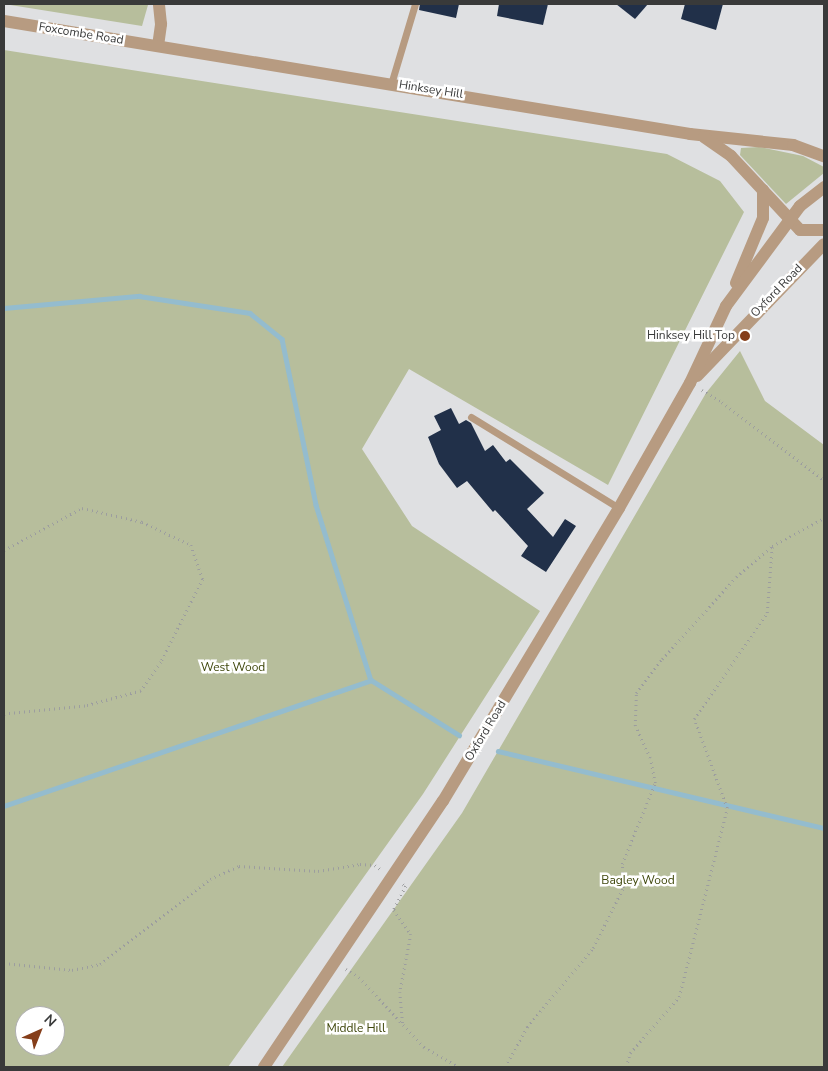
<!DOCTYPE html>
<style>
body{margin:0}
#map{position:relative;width:828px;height:1071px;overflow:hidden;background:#dfe0e2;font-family:"Nunito Sans",sans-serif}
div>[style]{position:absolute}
.green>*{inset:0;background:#b7be9c}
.stream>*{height:4.5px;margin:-2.25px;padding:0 2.25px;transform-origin:2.25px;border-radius:2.25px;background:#94bcce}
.building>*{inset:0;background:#213049}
.path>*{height:2.5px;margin-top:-1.25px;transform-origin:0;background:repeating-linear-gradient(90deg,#9c9d9f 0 1px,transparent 0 5px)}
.service>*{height:7px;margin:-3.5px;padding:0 3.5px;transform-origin:3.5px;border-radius:3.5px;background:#b79b81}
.minor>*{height:12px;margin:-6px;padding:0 6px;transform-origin:6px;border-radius:6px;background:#b79b81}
.tertiary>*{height:12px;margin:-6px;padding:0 6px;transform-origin:6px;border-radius:6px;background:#b79b81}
.dots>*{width:14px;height:14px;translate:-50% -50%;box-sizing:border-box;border:2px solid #fff;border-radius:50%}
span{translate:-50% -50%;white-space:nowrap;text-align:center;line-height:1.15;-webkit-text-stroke:5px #fff;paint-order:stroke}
.street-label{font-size:12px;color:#393a3a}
.poi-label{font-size:12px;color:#393a3a}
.right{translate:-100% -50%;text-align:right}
.park-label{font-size:12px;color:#3e460a}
.frame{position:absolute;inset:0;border:5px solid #393a3a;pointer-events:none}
.north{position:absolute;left:15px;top:1006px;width:50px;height:50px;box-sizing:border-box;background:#fff;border:1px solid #b0b0b0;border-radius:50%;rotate:44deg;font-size:14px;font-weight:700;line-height:20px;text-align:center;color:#393a3a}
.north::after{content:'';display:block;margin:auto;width:18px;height:22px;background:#853e1a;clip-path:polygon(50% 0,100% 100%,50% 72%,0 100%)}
</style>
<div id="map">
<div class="green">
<i style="clip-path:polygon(4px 4px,147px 4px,148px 5px,142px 26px)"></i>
<i style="clip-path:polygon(evenodd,4px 50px,667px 154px,720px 181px,744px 212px,608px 485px,409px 369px,362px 449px,412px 526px,540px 611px,423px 794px,228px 1067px,4px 1067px,4px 50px,25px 1016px,55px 1016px,55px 1046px,25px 1046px,25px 1016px)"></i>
<i style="clip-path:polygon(759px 147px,803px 156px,824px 167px,824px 173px,786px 204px,740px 155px,741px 148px)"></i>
<i style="clip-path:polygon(740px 351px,765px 401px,824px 445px,824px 1067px,282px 1067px,462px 813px,706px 393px)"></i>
</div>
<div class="stream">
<i style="left:4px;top:308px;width:136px;rotate:-5.1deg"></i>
<i style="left:139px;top:296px;width:112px;rotate:8.7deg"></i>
<i style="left:250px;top:313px;width:41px;rotate:39.1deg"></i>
<i style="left:282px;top:339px;width:169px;rotate:78.4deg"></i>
<i style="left:316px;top:505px;width:183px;rotate:72.6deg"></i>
<i style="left:498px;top:751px;width:335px;rotate:13.3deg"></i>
<i style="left:4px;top:806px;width:388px;rotate:-18.9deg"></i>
<i style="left:371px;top:680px;width:104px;rotate:32deg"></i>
</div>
<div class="building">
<i style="clip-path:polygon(420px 4px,459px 4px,456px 18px,419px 10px)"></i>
<i style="clip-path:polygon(499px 4px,548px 4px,543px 25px,497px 16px)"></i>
<i style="clip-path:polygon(616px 4px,648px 4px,635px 19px)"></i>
<i style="clip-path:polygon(685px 4px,723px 4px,716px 30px,681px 19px)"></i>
<i style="clip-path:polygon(451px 408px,459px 424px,466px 420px,471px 423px,485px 451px,493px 445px,506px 462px,510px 459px,544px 493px,527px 509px,553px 537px,565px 519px,576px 526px,546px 572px,521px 556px,528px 546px,495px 510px,493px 512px,467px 481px,457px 488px,439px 464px,428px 437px,441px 430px,434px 416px)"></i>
</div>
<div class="path">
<i style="left:702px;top:390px;width:23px;rotate:31deg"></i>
<i style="left:722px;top:402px;width:128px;rotate:37.4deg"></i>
<i style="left:4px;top:550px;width:89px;rotate:-28.3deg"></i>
<i style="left:82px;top:508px;width:62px;rotate:13.1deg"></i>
<i style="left:142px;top:522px;width:54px;rotate:25.1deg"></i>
<i style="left:191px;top:545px;width:36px;rotate:71deg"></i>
<i style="left:203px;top:579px;width:93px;rotate:116.8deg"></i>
<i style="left:161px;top:662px;width:35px;rotate:125deg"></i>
<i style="left:141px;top:691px;width:58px;rotate:165deg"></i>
<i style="left:85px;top:706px;width:81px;rotate:174.4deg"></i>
<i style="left:403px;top:884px;width:4px;rotate:34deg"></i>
<i style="left:406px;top:886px;width:27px;rotate:117deg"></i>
<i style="left:394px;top:910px;width:29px;rotate:55deg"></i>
<i style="left:411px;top:934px;width:59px;rotate:100.7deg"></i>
<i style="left:400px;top:992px;width:32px;rotate:85deg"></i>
<i style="left:4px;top:963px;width:68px;rotate:5.9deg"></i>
<i style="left:72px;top:970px;width:29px;rotate:-12deg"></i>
<i style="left:100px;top:964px;width:139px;rotate:-37.7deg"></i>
<i style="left:210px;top:879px;width:32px;rotate:-24deg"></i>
<i style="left:239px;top:866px;width:79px;rotate:3.6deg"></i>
<i style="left:318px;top:871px;width:43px;rotate:-9.5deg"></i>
<i style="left:360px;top:864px;width:15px;rotate:4deg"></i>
<i style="left:375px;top:865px;width:9px;rotate:36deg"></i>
<i style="left:346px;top:969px;width:15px;rotate:32deg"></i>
<i style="left:359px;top:977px;width:96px;rotate:47.1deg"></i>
<i style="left:424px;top:1047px;width:40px;rotate:29.7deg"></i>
<i style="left:505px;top:1067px;width:46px;rotate:-61.2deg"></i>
<i style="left:527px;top:1027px;width:103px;rotate:-50.1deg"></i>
<i style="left:593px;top:948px;width:67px;rotate:-63.4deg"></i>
<i style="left:623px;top:888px;width:24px;rotate:-92deg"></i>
<i style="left:622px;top:864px;width:87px;rotate:-67.8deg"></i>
<i style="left:655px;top:783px;width:25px;rotate:-101deg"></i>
<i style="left:650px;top:758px;width:35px;rotate:-115deg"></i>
<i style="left:635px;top:726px;width:33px;rotate:-88deg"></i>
<i style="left:636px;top:693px;width:43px;rotate:-52.6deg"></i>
<i style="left:662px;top:659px;width:110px;rotate:-47.9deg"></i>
<i style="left:736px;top:577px;width:48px;rotate:-40.7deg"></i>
<i style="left:772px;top:546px;width:59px;rotate:-28.3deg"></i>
<i style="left:626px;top:1067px;width:15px;rotate:-74deg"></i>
<i style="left:630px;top:1053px;width:74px;rotate:-48.8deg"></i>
<i style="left:679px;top:997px;width:195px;rotate:-75.7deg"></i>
<i style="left:727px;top:808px;width:95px;rotate:-110.3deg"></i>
<i style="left:694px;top:719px;width:129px;rotate:-55.4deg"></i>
<i style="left:767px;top:613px;width:67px;rotate:-85.7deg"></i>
</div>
<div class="service">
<i style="left:391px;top:84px;width:84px;rotate:-73.3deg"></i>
<i style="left:471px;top:417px;width:174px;rotate:31.6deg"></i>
</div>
<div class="minor">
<i style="left:158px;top:46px;width:22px;rotate:-82deg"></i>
<i style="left:161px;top:24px;width:20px;rotate:-96deg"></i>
</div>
<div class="tertiary">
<i style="left:4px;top:21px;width:695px;rotate:9.35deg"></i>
<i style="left:690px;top:134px;width:104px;rotate:6.1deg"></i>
<i style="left:793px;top:145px;width:33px;rotate:20deg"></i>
<i style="left:704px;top:137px;width:33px;rotate:35deg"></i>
<i style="left:731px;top:156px;width:101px;rotate:47deg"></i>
<i style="left:800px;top:230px;width:24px"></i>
<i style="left:736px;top:283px;width:70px;rotate:-67.4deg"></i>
<i style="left:763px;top:218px;width:28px;rotate:-90deg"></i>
<i style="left:697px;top:376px;width:183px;rotate:-46.1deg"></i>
<i style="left:264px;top:1067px;width:321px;rotate:-56.1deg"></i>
<i style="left:443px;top:801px;width:342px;rotate:-59deg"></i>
<i style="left:619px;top:508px;width:144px;rotate:-60.4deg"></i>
<i style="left:690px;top:383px;width:85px;rotate:-64.9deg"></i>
<i style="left:726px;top:306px;width:124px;rotate:-53.5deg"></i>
<i style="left:800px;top:206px;width:31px;rotate:-38deg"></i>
</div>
<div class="dots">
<i style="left:745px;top:336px;background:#853e1a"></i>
</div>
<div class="street-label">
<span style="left:81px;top:34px;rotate:9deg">Foxcombe Road</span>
<span style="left:431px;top:90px;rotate:9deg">Hinksey Hill</span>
<span style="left:777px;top:291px;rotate:-46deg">Oxford Road</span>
<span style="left:486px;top:731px;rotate:-59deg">Oxford Road</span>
</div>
<div class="poi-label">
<span class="right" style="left:735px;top:336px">Hinksey Hill Top</span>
</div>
<div class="park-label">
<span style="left:233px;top:668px">West Wood</span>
<span style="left:638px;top:881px">Bagley Wood</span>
<span style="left:356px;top:1029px">Middle Hill</span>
</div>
<div class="frame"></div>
<div class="north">N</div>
</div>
